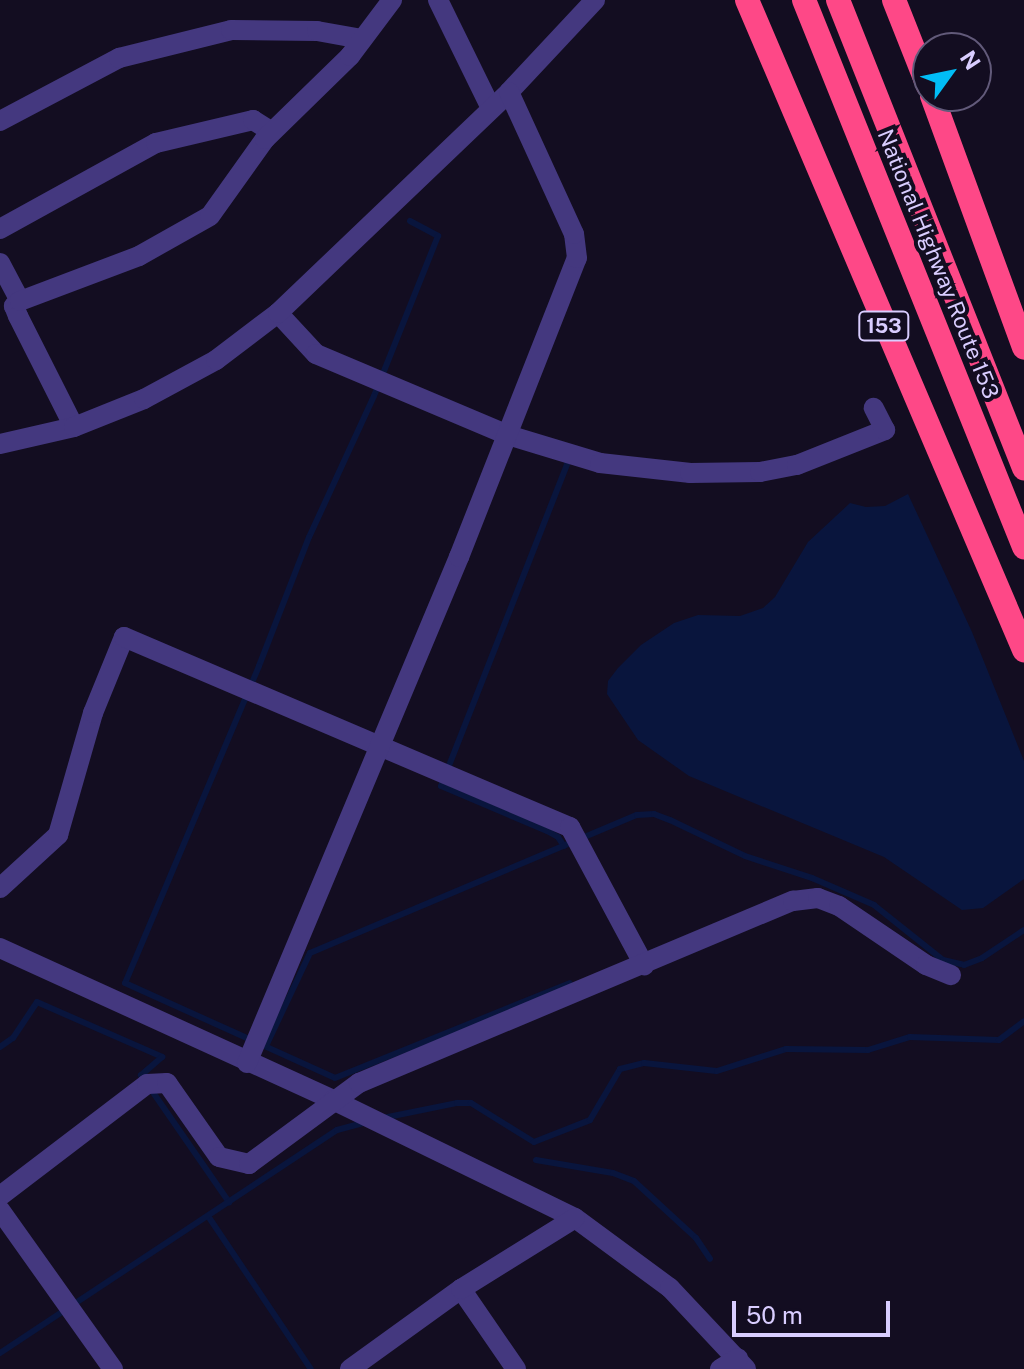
<!DOCTYPE html>
<style>
body{margin:0}
#map{position:relative;width:1024px;height:1369px;overflow:hidden;background:#130d21;font-family:"Public Sans",sans-serif}
div>[style]{position:absolute}
.water>*{inset:0;background:#09153d}
.stream>*{height:6px;margin:-3px;padding:0 3px;transform-origin:3px;border-radius:3px;background:#09153d}
.minor>*{height:20px;margin:-10px;padding:0 10px;transform-origin:10px;border-radius:10px;background:#44387f}
.highway>*{height:24px;margin:-12px;padding:0 12px;transform-origin:12px;border-radius:12px;background:#fe4887}
span{translate:-50% -50%;white-space:nowrap;text-align:center;line-height:1.15;-webkit-text-stroke:8px #130d21;paint-order:stroke}
.shield-label span{padding:2px 6px;background:#130d21;border:2px solid;border-radius:6px;-webkit-text-stroke-width:0}
.shield-label{font-size:20px;color:#d9cdff;font-weight:700}
.street-label{font-size:22px;color:#d9cdff}
.north{position:absolute;left:912px;top:32px;width:80px;height:80px;box-sizing:border-box;background:#130d21;border:2px solid #625a7a;border-radius:50%;rotate:57deg;font-size:22px;font-weight:700;line-height:32px;text-align:center;color:#d9cdff}
.north::after{content:'';display:block;margin:auto;width:28px;height:36px;background:#01bdf6;clip-path:polygon(50% 0,100% 100%,50% 72%,0 100%)}
.scale{position:absolute;left:732px;top:1301px;width:158px;height:36px;box-sizing:border-box;border:4px solid #d9cdff;border-top:0;padding-left:10px;font-size:24px;line-height:28px;white-space:nowrap;color:#d9cdff;-webkit-text-stroke:6px #130d21;paint-order:stroke}
</style>
<div id="map">
<div class="water">
<i style="clip-path:polygon(908px 494px,972px 632px,1024px 761px,1024px 879px,983px 908px,962px 910px,884px 857px,689px 776px,638px 740px,607px 694px,608px 681px,618px 668px,641px 645px,674px 623px,698px 615px,740px 616px,763px 608px,775px 597px,808px 542px,850px 503px,866px 507px,885px 506px)"></i>
</div>
<div class="stream">
<i style="left:410px;top:221px;width:32px;rotate:28deg"></i>
<i style="left:438px;top:236px;width:172px;rotate:111.8deg"></i>
<i style="left:374px;top:396px;width:155px;rotate:114.7deg"></i>
<i style="left:309px;top:537px;width:138px;rotate:111.2deg"></i>
<i style="left:259px;top:666px;width:344px;rotate:112.9deg"></i>
<i style="left:125px;top:983px;width:230px;rotate:24.3deg"></i>
<i style="left:335px;top:1078px;width:253px;rotate:-22deg"></i>
<i style="left:564px;top:846px;width:11px;rotate:-124deg"></i>
<i style="left:558px;top:837px;width:13px;rotate:-151deg"></i>
<i style="left:547px;top:831px;width:115px;rotate:-157deg"></i>
<i style="left:441px;top:786px;width:346px;rotate:-68.6deg"></i>
<i style="left:266px;top:1046px;width:103px;rotate:-64.7deg"></i>
<i style="left:310px;top:953px;width:355px;rotate:-22.9deg"></i>
<i style="left:637px;top:815px;width:17px;rotate:-3deg"></i>
<i style="left:654px;top:814px;width:17px;rotate:21deg"></i>
<i style="left:670px;top:820px;width:83px;rotate:25.6deg"></i>
<i style="left:745px;top:856px;width:71px;rotate:18.2deg"></i>
<i style="left:812px;top:878px;width:68px;rotate:23.5deg"></i>
<i style="left:874px;top:905px;width:88px;rotate:38.6deg"></i>
<i style="left:943px;top:960px;width:22px;rotate:13deg"></i>
<i style="left:964px;top:965px;width:19px;rotate:-21deg"></i>
<i style="left:982px;top:958px;width:50px;rotate:-33.7deg"></i>
<i style="left:0;top:1047px;width:16px;rotate:-35deg"></i>
<i style="left:13px;top:1038px;width:43px;rotate:-56.3deg"></i>
<i style="left:37px;top:1002px;width:137px;rotate:23.7deg"></i>
<i style="left:162px;top:1057px;width:28px;rotate:139deg"></i>
<i style="left:141px;top:1075px;width:155px;rotate:55.3deg"></i>
<i style="left:383px;top:1118px;width:76px;rotate:-11.5deg"></i>
<i style="left:457px;top:1103px;width:14px"></i>
<i style="left:471px;top:1103px;width:74px;rotate:31.8deg"></i>
<i style="left:534px;top:1142px;width:60px;rotate:-21.4deg"></i>
<i style="left:590px;top:1120px;width:59px;rotate:-59.5deg"></i>
<i style="left:620px;top:1069px;width:25px;rotate:-14deg"></i>
<i style="left:644px;top:1063px;width:73px;rotate:6.3deg"></i>
<i style="left:717px;top:1071px;width:72px;rotate:-17.7deg"></i>
<i style="left:786px;top:1049px;width:82px;rotate:0.7deg"></i>
<i style="left:868px;top:1050px;width:44px;rotate:-17.2deg"></i>
<i style="left:910px;top:1037px;width:89px;rotate:1.9deg"></i>
<i style="left:999px;top:1040px;width:31px;rotate:-37deg"></i>
<i style="left:536px;top:1160px;width:78px;rotate:9.6deg"></i>
<i style="left:613px;top:1173px;width:22px;rotate:21deg"></i>
<i style="left:634px;top:1181px;width:84px;rotate:42.6deg"></i>
<i style="left:696px;top:1238px;width:25px;rotate:56deg"></i>
<i style="left:208px;top:1216px;width:184px;rotate:56.1deg"></i>
<i style="left:0;top:1353px;width:404px;rotate:-33.5deg"></i>
<i style="left:337px;top:1130px;width:28px;rotate:-15deg"></i>
</div>
<div class="minor">
<i style="left:438px;top:0;width:120px;rotate:63.9deg"></i>
<i style="left:0;top:121px;width:135px;rotate:-27.9deg"></i>
<i style="left:119px;top:58px;width:115px;rotate:-14deg"></i>
<i style="left:231px;top:30px;width:86px;rotate:0.7deg"></i>
<i style="left:317px;top:31px;width:46px;rotate:10.1deg"></i>
<i style="left:0;top:229px;width:178px;rotate:-28.9deg"></i>
<i style="left:156px;top:143px;width:100px;rotate:-13.3deg"></i>
<i style="left:253px;top:120px;width:22px;rotate:32deg"></i>
<i style="left:0;top:263px;width:43px;rotate:62.2deg"></i>
<i style="left:20px;top:301px;width:8px;rotate:140deg"></i>
<i style="left:14px;top:306px;width:11px;rotate:68deg"></i>
<i style="left:18px;top:316px;width:124px;rotate:63.2deg"></i>
<i style="left:20px;top:301px;width:127px;rotate:-20.7deg"></i>
<i style="left:139px;top:256px;width:81px;rotate:-29.4deg"></i>
<i style="left:210px;top:216px;width:95px;rotate:-54.5deg"></i>
<i style="left:265px;top:139px;width:119px;rotate:-44.3deg"></i>
<i style="left:350px;top:56px;width:70px;rotate:-53.1deg"></i>
<i style="left:278px;top:313px;width:56px;rotate:47.2deg"></i>
<i style="left:316px;top:354px;width:208px;rotate:22.9deg"></i>
<i style="left:508px;top:435px;width:96px;rotate:16.9deg"></i>
<i style="left:600px;top:463px;width:91px;rotate:6.3deg"></i>
<i style="left:690px;top:473px;width:70px;rotate:-0.8deg"></i>
<i style="left:760px;top:472px;width:38px;rotate:-11deg"></i>
<i style="left:797px;top:465px;width:95px;rotate:-21.7deg"></i>
<i style="left:885px;top:430px;width:25px;rotate:-117deg"></i>
<i style="left:0;top:444px;width:76px;rotate:-12.9deg"></i>
<i style="left:74px;top:427px;width:75px;rotate:-21.8deg"></i>
<i style="left:144px;top:399px;width:82px;rotate:-28.4deg"></i>
<i style="left:216px;top:360px;width:78px;rotate:-37.2deg"></i>
<i style="left:278px;top:313px;width:320px;rotate:-43.7deg"></i>
<i style="left:509px;top:92px;width:126px;rotate:-46.9deg"></i>
<i style="left:0;top:888px;width:79px;rotate:-42.4deg"></i>
<i style="left:58px;top:835px;width:127px;rotate:-74deg"></i>
<i style="left:93px;top:713px;width:82px;rotate:-67.8deg"></i>
<i style="left:124px;top:637px;width:485px;rotate:23.1deg"></i>
<i style="left:570px;top:827px;width:157px;rotate:61.8deg"></i>
<i style="left:0;top:948px;width:366px;rotate:24.5deg"></i>
<i style="left:333px;top:1100px;width:269px;rotate:26deg"></i>
<i style="left:575px;top:1218px;width:118px;rotate:36.4deg"></i>
<i style="left:670px;top:1288px;width:111px;rotate:46.8deg"></i>
<i style="left:247px;top:1063px;width:549px;rotate:-67.27deg"></i>
<i style="left:459px;top:557px;width:321px;rotate:-68.5deg"></i>
<i style="left:577px;top:258px;width:24px;rotate:-97deg"></i>
<i style="left:574px;top:234px;width:156px;rotate:-114.6deg"></i>
<i style="left:0;top:1196px;width:185px;rotate:-37.3deg"></i>
<i style="left:147px;top:1084px;width:20px;rotate:-3deg"></i>
<i style="left:167px;top:1083px;width:90px;rotate:54.9deg"></i>
<i style="left:219px;top:1157px;width:31px;rotate:13deg"></i>
<i style="left:249px;top:1164px;width:137px;rotate:-36.4deg"></i>
<i style="left:359px;top:1083px;width:471px;rotate:-22.8deg"></i>
<i style="left:793px;top:901px;width:25px;rotate:-7deg"></i>
<i style="left:818px;top:898px;width:22px;rotate:21deg"></i>
<i style="left:839px;top:906px;width:105px;rotate:34.1deg"></i>
<i style="left:926px;top:965px;width:27px;rotate:22deg"></i>
<i style="left:0;top:1210px;width:195px;rotate:54.6deg"></i>
<i style="left:461px;top:1289px;width:97px;rotate:55.5deg"></i>
<i style="left:350px;top:1369px;width:137px;rotate:-35.8deg"></i>
<i style="left:461px;top:1289px;width:134px;rotate:-31.9deg"></i>
<i style="left:720px;top:1369px;width:21px;rotate:-31deg"></i>
</div>
<div class="highway">
<i style="left:747px;top:0;width:707px;rotate:66.92deg"></i>
<i style="left:804px;top:0;width:590px;rotate:68.09deg"></i>
<i style="left:838px;top:0;width:504px;rotate:68.33deg"></i>
<i style="left:894px;top:0;width:92px;rotate:68.4deg"></i>
<i style="left:932px;top:96px;width:268px;rotate:69.9deg"></i>
</div>
<div class="shield-label">
<span style="left:884px;top:326px">153</span>
</div>
<div class="street-label">
<span style="left:938px;top:264px;rotate:68deg">National Highway Route 153</span>
</div>
<div class="north">N</div>
<div class="scale">50 m</div>
</div>
